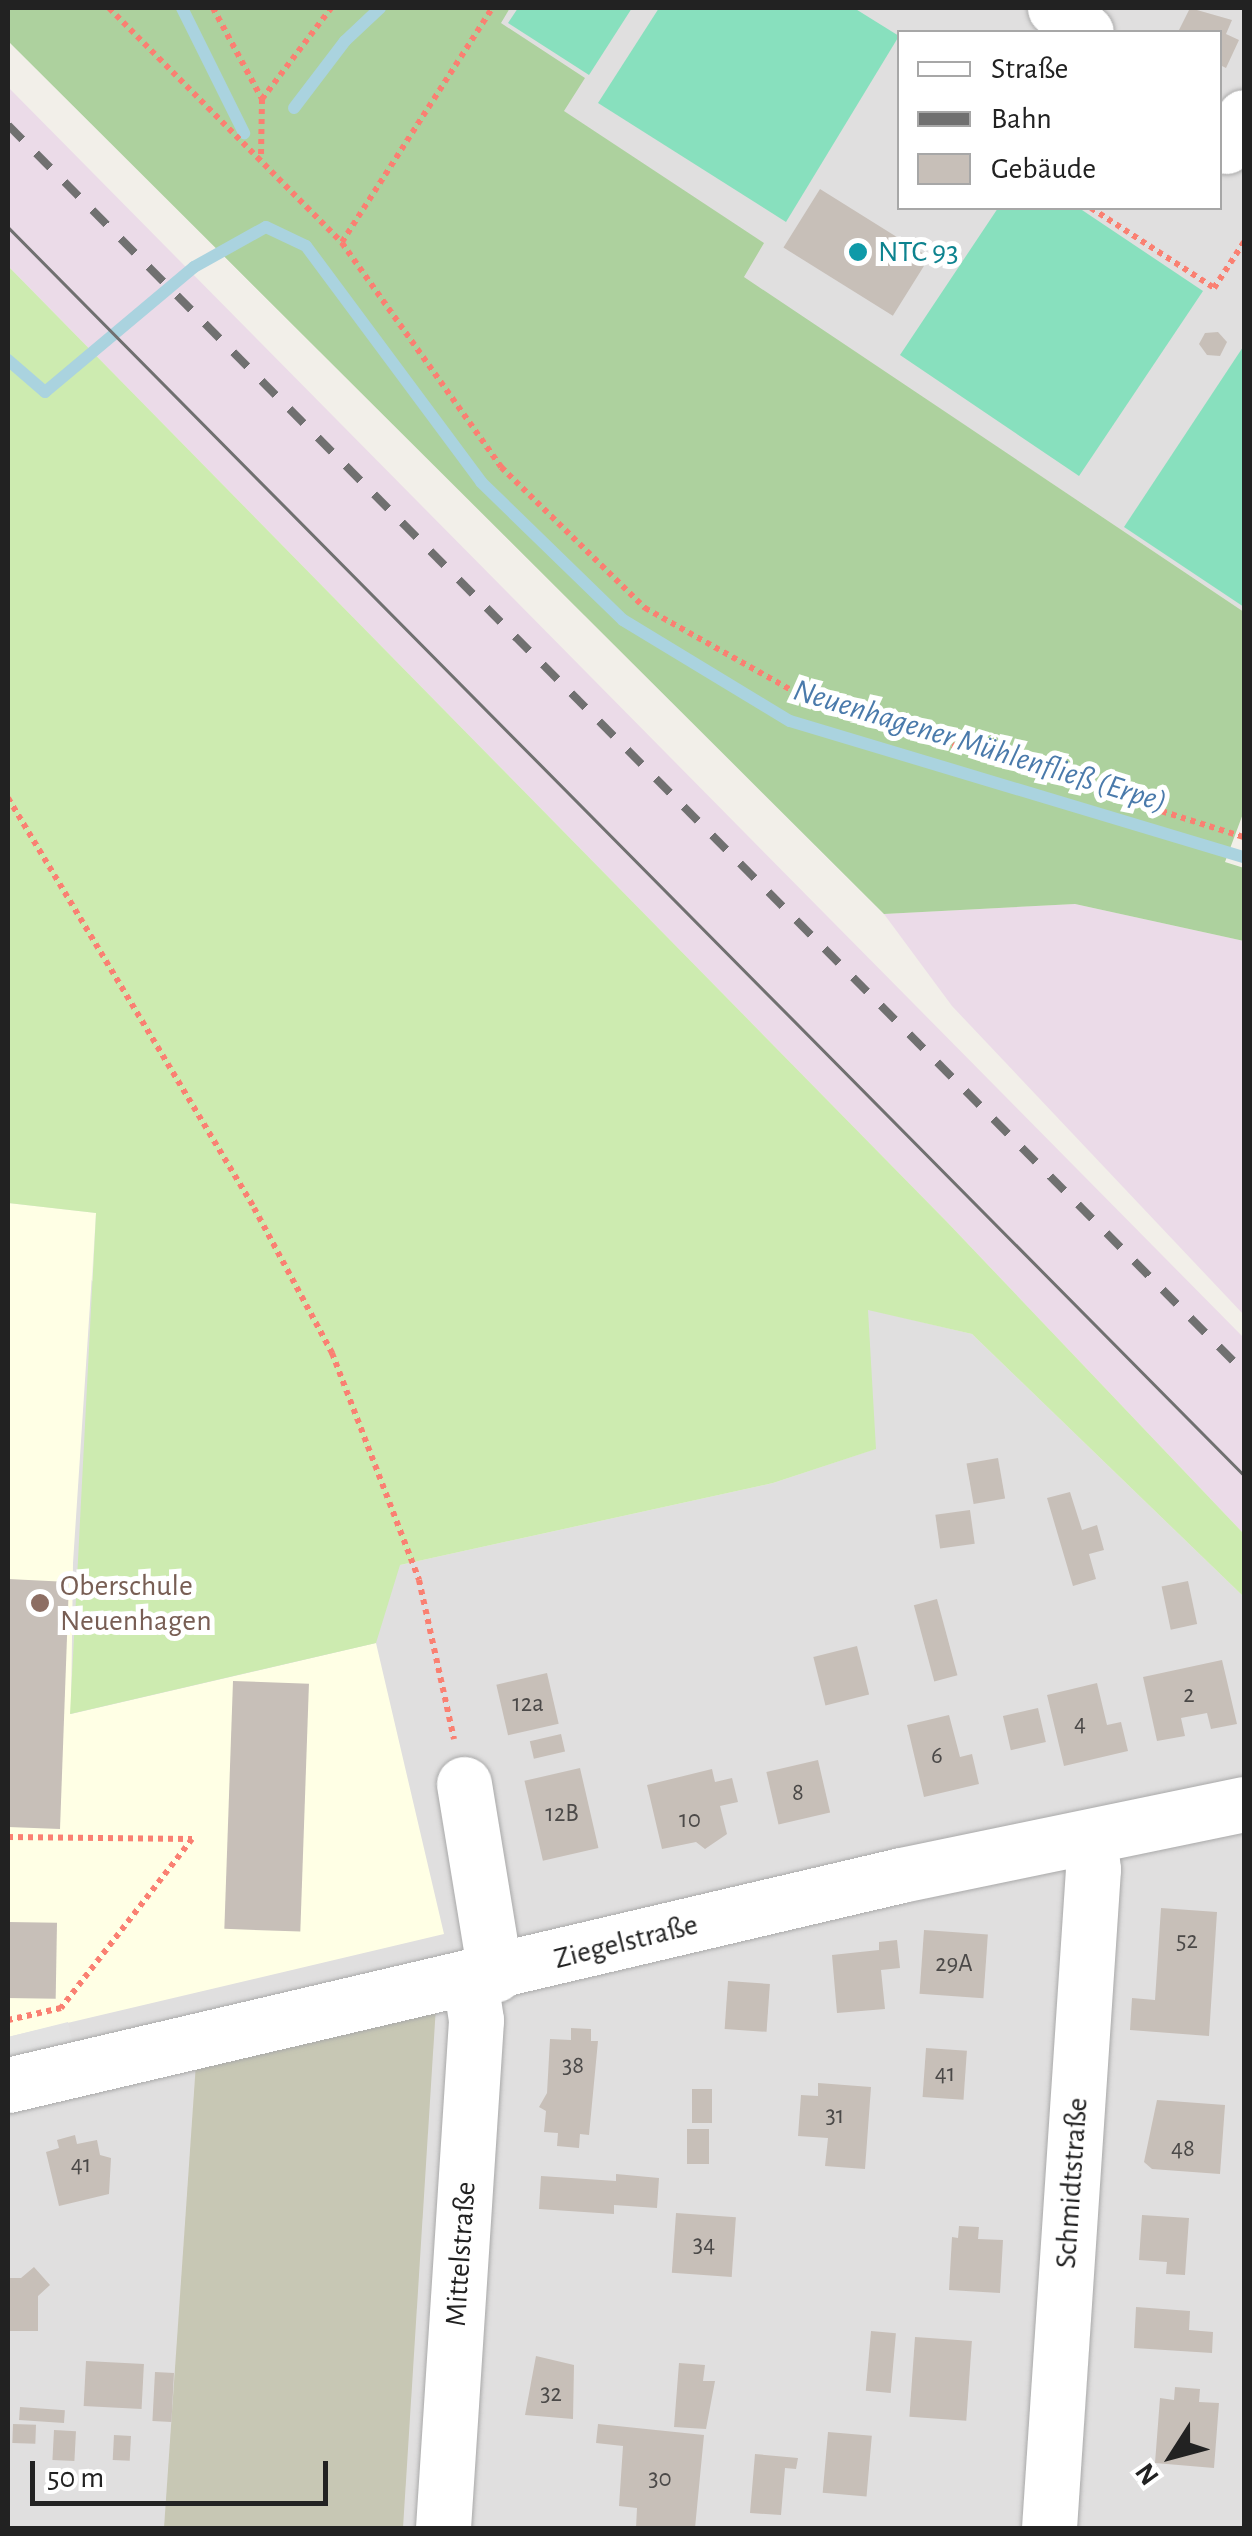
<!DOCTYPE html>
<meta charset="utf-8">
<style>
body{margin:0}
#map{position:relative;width:1252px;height:2536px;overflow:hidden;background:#f2efe9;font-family:"Alegreya Sans",sans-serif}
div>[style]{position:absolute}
.residential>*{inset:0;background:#e0dfdf}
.industrial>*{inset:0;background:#ebdbe8}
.education>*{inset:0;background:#ffffe5}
.construction>*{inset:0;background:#c7c7b4}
.grass>*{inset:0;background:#cdebb0}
.forest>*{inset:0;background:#add19e}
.pitch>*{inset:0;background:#88e0be}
.parking>*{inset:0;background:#e2e2e2}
.stream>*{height:12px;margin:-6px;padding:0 6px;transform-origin:6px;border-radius:6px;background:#aad3df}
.building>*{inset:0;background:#c7bfb8;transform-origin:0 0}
.path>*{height:6px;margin-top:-3px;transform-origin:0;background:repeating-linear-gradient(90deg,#fa8072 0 5px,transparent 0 10px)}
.roads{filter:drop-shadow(0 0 2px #a9a9a9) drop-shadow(0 0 2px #a9a9a9)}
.minor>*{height:55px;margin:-27.5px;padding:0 27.5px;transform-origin:27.5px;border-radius:27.5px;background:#fff}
.tram>*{height:2.5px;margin:-1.25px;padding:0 1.25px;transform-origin:1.25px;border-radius:1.25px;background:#707070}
.rail>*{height:8px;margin-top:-4px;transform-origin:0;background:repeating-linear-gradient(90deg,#707070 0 20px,transparent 0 40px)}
.dots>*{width:28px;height:28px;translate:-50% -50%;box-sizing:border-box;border:5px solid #fff;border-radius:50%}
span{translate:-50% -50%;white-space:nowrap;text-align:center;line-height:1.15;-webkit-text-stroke:10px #fff;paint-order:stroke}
.number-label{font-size:25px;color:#4b4948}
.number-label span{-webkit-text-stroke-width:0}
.culture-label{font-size:30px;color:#0d838f}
.left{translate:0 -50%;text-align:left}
.education-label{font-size:30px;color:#785e54}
.street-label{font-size:30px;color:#222}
.water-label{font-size:32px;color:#4a7aab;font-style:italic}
.frame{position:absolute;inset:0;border:10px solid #222;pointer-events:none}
.legend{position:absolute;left:897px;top:30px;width:325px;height:180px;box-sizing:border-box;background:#fff;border:2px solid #a7a7a7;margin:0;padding:12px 18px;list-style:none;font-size:30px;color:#222}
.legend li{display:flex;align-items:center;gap:20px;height:50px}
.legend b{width:50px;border:2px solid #a7a7a7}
.north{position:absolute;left:1122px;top:2406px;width:100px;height:100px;-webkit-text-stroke:8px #fff;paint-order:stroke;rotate:234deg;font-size:28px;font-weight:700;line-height:40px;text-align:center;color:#222}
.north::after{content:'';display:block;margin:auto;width:35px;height:45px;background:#222;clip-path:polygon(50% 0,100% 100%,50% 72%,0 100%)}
.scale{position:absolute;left:30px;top:2461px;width:298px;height:45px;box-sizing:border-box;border:5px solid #222;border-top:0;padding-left:12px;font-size:30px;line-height:35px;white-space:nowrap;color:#222;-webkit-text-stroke:8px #fff;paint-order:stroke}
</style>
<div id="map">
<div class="residential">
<i style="clip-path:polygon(evenodd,510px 8px,1244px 8px,1244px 612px,743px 277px,763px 243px,563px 111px,500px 23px,510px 8px,900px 32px,1220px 32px,1220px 208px,900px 208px,900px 32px)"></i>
<i style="clip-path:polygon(8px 1203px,400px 1565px,773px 1483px,875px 1449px,867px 1309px,972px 1334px,1244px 1597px,1244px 2528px,8px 2528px)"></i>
</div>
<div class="industrial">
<i style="clip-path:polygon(8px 87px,1244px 1338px,1244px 1534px,948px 1223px,8px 266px)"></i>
<i style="clip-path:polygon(1075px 904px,1244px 941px,1244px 1315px,952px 1006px,884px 914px)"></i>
</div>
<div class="education">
<i style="clip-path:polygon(8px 1203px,96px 1213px,73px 1563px,71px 1714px,376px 1643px,444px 1934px,8px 2037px)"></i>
</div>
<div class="construction">
<i style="clip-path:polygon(436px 2006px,403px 2528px,164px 2528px,196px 2063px)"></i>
</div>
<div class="grass">
<i style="clip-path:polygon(8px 266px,948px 1223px,1244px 1534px,1244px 1597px,972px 1334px,868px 1310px,876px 1449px,773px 1483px,400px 1565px,376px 1643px,70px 1714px,96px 1213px,8px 1203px)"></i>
</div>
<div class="forest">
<i style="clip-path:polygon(8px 8px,510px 8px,501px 23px,585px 78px,564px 111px,764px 243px,744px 277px,1244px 612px,1244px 811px,1225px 862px,1244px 868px,1244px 941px,1075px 904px,884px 914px,8px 41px)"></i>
</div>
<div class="pitch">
<i style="clip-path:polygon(518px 8px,632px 8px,589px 75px,508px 23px)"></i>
<i style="clip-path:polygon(659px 8px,854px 8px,899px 36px,786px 222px,598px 103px)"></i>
<i style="clip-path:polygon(998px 208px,1079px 208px,1203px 291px,1079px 476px,900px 355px)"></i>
<i style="clip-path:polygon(1243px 347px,1244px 348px,1244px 607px,1124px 527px)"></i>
</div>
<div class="parking">
<i style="clip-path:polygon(68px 2022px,75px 2055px,8px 2069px,8px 2037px)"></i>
</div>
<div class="stream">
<i style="left:182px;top:8px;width:140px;rotate:63.6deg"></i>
<i style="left:294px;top:108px;width:84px;rotate:-52.7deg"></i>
<i style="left:345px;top:41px;width:48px;rotate:-43.3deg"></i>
<i style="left:8px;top:360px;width:49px;rotate:40.9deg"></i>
<i style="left:45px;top:392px;width:194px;rotate:-40deg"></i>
<i style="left:194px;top:267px;width:82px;rotate:-29.1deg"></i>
<i style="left:266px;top:227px;width:44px;rotate:25.4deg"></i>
<i style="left:306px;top:246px;width:294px;rotate:53.4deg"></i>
<i style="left:481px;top:482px;width:198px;rotate:44.2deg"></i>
<i style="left:623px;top:620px;width:195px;rotate:31.2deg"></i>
<i style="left:790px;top:721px;width:474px;rotate:16.7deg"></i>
</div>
<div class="building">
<i style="clip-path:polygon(1190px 8px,1232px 20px,1226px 34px,1239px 40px,1226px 68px,1220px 65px,1220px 32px,1178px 32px)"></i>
<i style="left:820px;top:189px;width:129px;height:69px;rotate:32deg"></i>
<i style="clip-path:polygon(1218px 332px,1227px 342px,1220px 356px,1207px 355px,1199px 344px,1205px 333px)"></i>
<i style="left:998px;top:1458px;width:41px;height:32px;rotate:80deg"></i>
<i style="clip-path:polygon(1070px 1492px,1082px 1530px,1097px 1525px,1104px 1550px,1089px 1554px,1096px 1579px,1073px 1586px,1047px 1498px)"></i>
<i style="left:970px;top:1510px;width:34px;height:35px;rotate:82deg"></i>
<i style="clip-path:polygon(8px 1579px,69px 1582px,60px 1829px,8px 1827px)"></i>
<i style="left:1188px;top:1581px;width:44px;height:27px;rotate:78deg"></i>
<i style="left:937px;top:1599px;width:79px;height:24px;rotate:75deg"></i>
<i style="left:857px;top:1646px;width:50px;height:45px;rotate:76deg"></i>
<i style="clip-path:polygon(1222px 1660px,1237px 1724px,1211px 1729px,1207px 1713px,1181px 1718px,1185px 1736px,1157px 1741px,1143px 1677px)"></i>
<i style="left:547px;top:1673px;width:52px;height:52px;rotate:77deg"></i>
<i style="left:233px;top:1681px;width:76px;height:248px;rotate:2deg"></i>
<i style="clip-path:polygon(1097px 1683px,1107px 1725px,1121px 1722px,1128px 1751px,1064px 1766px,1047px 1695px)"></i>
<i style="left:1038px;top:1708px;width:35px;height:36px;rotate:77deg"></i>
<i style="clip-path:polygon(949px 1715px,960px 1757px,972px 1754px,979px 1784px,924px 1797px,907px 1725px)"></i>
<i style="left:561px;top:1734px;width:18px;height:32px;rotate:77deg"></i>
<i style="left:818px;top:1760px;width:54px;height:53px;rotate:77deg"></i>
<i style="left:580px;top:1768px;width:82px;height:57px;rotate:77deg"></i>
<i style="clip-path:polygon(712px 1769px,715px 1782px,732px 1778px,738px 1802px,720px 1806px,727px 1834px,705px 1849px,696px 1842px,662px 1849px,647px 1785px)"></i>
<i style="clip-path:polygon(1161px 1908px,1217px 1912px,1209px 2036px,1130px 2030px,1132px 1998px,1155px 2000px)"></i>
<i style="left:8px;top:1922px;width:49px;height:76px;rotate:1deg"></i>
<i style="left:924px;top:1930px;width:64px;height:64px;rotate:4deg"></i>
<i style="clip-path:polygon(897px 1940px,900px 1968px,881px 1970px,885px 2009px,837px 2013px,832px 1955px,879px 1950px,879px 1942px)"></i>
<i style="left:728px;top:1981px;width:42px;height:48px;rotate:4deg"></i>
<i style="clip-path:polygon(571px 2028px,591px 2029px,591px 2041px,598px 2041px,589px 2135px,580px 2134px,579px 2148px,557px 2146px,558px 2133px,544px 2132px,546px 2111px,539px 2107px,547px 2093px,550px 2039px,571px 2040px)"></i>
<i style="left:926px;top:2048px;width:41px;height:49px;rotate:4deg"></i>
<i style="clip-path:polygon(818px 2083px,871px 2087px,865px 2169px,825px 2166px,828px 2138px,798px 2136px,801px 2095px,818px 2096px)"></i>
<i style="left:692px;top:2089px;width:20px;height:34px"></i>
<i style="clip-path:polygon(1157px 2100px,1225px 2105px,1220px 2174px,1152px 2169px,1144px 2162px)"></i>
<i style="left:687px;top:2129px;width:22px;height:35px"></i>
<i style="clip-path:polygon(75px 2135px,77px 2144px,97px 2140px,100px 2155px,111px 2158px,109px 2194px,59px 2206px,46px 2152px,59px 2148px,57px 2140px)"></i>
<i style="clip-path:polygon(616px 2174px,659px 2178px,657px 2208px,614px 2205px,614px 2214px,539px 2209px,541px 2176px,616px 2181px)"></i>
<i style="left:676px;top:2213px;width:60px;height:60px;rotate:4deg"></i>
<i style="clip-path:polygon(1142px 2215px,1189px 2218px,1185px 2275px,1166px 2274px,1167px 2262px,1139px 2260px)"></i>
<i style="clip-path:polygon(959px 2226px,979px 2227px,978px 2239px,1003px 2240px,1000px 2293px,949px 2290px,952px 2237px,958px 2238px)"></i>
<i style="clip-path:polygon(34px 2267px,50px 2285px,38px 2296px,38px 2331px,8px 2331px,8px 2278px,21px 2278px)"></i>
<i style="clip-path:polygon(1136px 2307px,1190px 2311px,1189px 2330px,1213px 2332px,1212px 2353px,1134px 2348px)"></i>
<i style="left:871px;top:2331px;width:25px;height:60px;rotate:5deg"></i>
<i style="left:915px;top:2337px;width:57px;height:80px;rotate:4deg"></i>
<i style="clip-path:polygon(536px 2356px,574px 2365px,573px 2419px,525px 2415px)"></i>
<i style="left:86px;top:2361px;width:58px;height:45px;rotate:3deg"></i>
<i style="clip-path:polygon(679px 2363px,705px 2365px,703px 2381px,715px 2381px,706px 2429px,674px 2427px)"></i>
<i style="left:155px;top:2372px;width:19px;height:49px;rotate:3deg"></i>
<i style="clip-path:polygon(1175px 2387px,1200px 2389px,1199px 2402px,1219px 2403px,1214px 2468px,1155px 2463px,1160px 2398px,1174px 2400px)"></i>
<i style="left:20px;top:2407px;width:45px;height:13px;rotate:4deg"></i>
<i style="left:13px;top:2424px;width:23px;height:19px;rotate:2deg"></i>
<i style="clip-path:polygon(598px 2424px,704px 2435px,695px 2528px,636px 2528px,637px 2508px,619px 2506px,623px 2446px,596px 2443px)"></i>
<i style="left:54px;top:2430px;width:22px;height:30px;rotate:3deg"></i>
<i style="left:828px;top:2432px;width:44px;height:61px;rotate:5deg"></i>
<i style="left:114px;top:2435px;width:17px;height:25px;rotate:3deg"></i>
<i style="clip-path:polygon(755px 2454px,798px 2458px,796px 2469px,785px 2468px,781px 2515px,750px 2513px)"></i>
</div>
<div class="path">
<i style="left:109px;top:8px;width:331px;rotate:45.2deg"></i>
<i style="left:342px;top:243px;width:275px;rotate:54.6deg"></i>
<i style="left:501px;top:467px;width:202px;rotate:44.4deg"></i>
<i style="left:645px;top:608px;width:188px;rotate:29.3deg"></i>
<i style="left:809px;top:700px;width:456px;rotate:17.5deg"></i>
<i style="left:213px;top:8px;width:103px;rotate:61.7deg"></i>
<i style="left:262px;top:99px;width:55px;rotate:91deg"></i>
<i style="left:262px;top:99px;width:114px;rotate:-52.8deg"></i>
<i style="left:1091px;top:208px;width:147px;rotate:33deg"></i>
<i style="left:1214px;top:288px;width:55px;rotate:-56.9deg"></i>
<i style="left:342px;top:242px;width:278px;rotate:-57.3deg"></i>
<i style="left:8px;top:798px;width:478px;rotate:59deg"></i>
<i style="left:254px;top:1208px;width:165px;rotate:61.7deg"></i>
<i style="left:332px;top:1353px;width:243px;rotate:69deg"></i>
<i style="left:419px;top:1580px;width:163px;rotate:77.6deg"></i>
<i style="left:8px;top:1837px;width:184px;rotate:0.6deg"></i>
<i style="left:192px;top:1839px;width:214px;rotate:127.8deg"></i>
<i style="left:61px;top:2008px;width:54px;rotate:167.2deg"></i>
</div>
<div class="roads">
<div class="minor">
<i style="left:1055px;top:8px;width:39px;rotate:38deg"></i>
<i style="left:1226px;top:146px;width:34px;rotate:-58deg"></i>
<i style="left:464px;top:1784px;width:193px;rotate:80.7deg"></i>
<i style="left:8px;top:2085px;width:917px;rotate:-13.23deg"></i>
<i style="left:901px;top:1875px;width:350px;rotate:-11.7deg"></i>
<i style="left:443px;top:2528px;width:509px;rotate:-86.28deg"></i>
<i style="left:476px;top:2020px;width:40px;rotate:-98.5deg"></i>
<i style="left:1049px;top:2528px;width:660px;rotate:-86.18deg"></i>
<i style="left:1093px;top:1869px;width:31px;rotate:-97deg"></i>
</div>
</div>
<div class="tram">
<i style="left:8px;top:227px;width:1756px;rotate:45.28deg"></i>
</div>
<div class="rail">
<i style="left:8px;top:125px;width:1756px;rotate:45.25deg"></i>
</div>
<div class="dots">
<i style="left:858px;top:252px;background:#0f9aa8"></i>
<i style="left:40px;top:1603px;background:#8d6e63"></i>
</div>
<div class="number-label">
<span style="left:1189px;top:1695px">2</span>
<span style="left:528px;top:1704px">12a</span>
<span style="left:1080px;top:1724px">4</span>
<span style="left:937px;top:1756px">6</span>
<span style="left:798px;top:1793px">8</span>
<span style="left:562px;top:1814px">12B</span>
<span style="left:690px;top:1820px">10</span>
<span style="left:1187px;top:1941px">52</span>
<span style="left:954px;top:1964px">29A</span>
<span style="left:573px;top:2066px">38</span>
<span style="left:945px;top:2074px">41</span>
<span style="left:835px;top:2116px">31</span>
<span style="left:1183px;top:2149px">48</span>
<span style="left:81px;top:2165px">41</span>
<span style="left:704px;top:2245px">34</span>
<span style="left:551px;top:2394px">32</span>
<span style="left:660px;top:2479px">30</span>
</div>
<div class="culture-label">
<span class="left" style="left:878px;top:252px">NTC 93</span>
</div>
<div class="education-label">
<span class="left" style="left:60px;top:1603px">Oberschule<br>Neuenhagen</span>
</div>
<div class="street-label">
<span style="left:626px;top:1942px;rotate:-14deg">Ziegelstraße</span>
<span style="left:1072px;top:2183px;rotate:-86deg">Schmidtstraße</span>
<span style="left:461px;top:2254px;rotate:-86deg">Mittelstraße</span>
</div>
<div class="water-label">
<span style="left:980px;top:746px;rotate:17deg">Neuenhagener Mühlenfließ (Erpe)</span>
</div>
<div class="frame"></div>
<ul class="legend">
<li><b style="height:12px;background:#fff"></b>Straße</li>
<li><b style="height:12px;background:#707070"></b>Bahn</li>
<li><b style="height:28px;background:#c7bfb8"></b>Gebäude</li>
</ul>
<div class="north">N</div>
<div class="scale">50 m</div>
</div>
